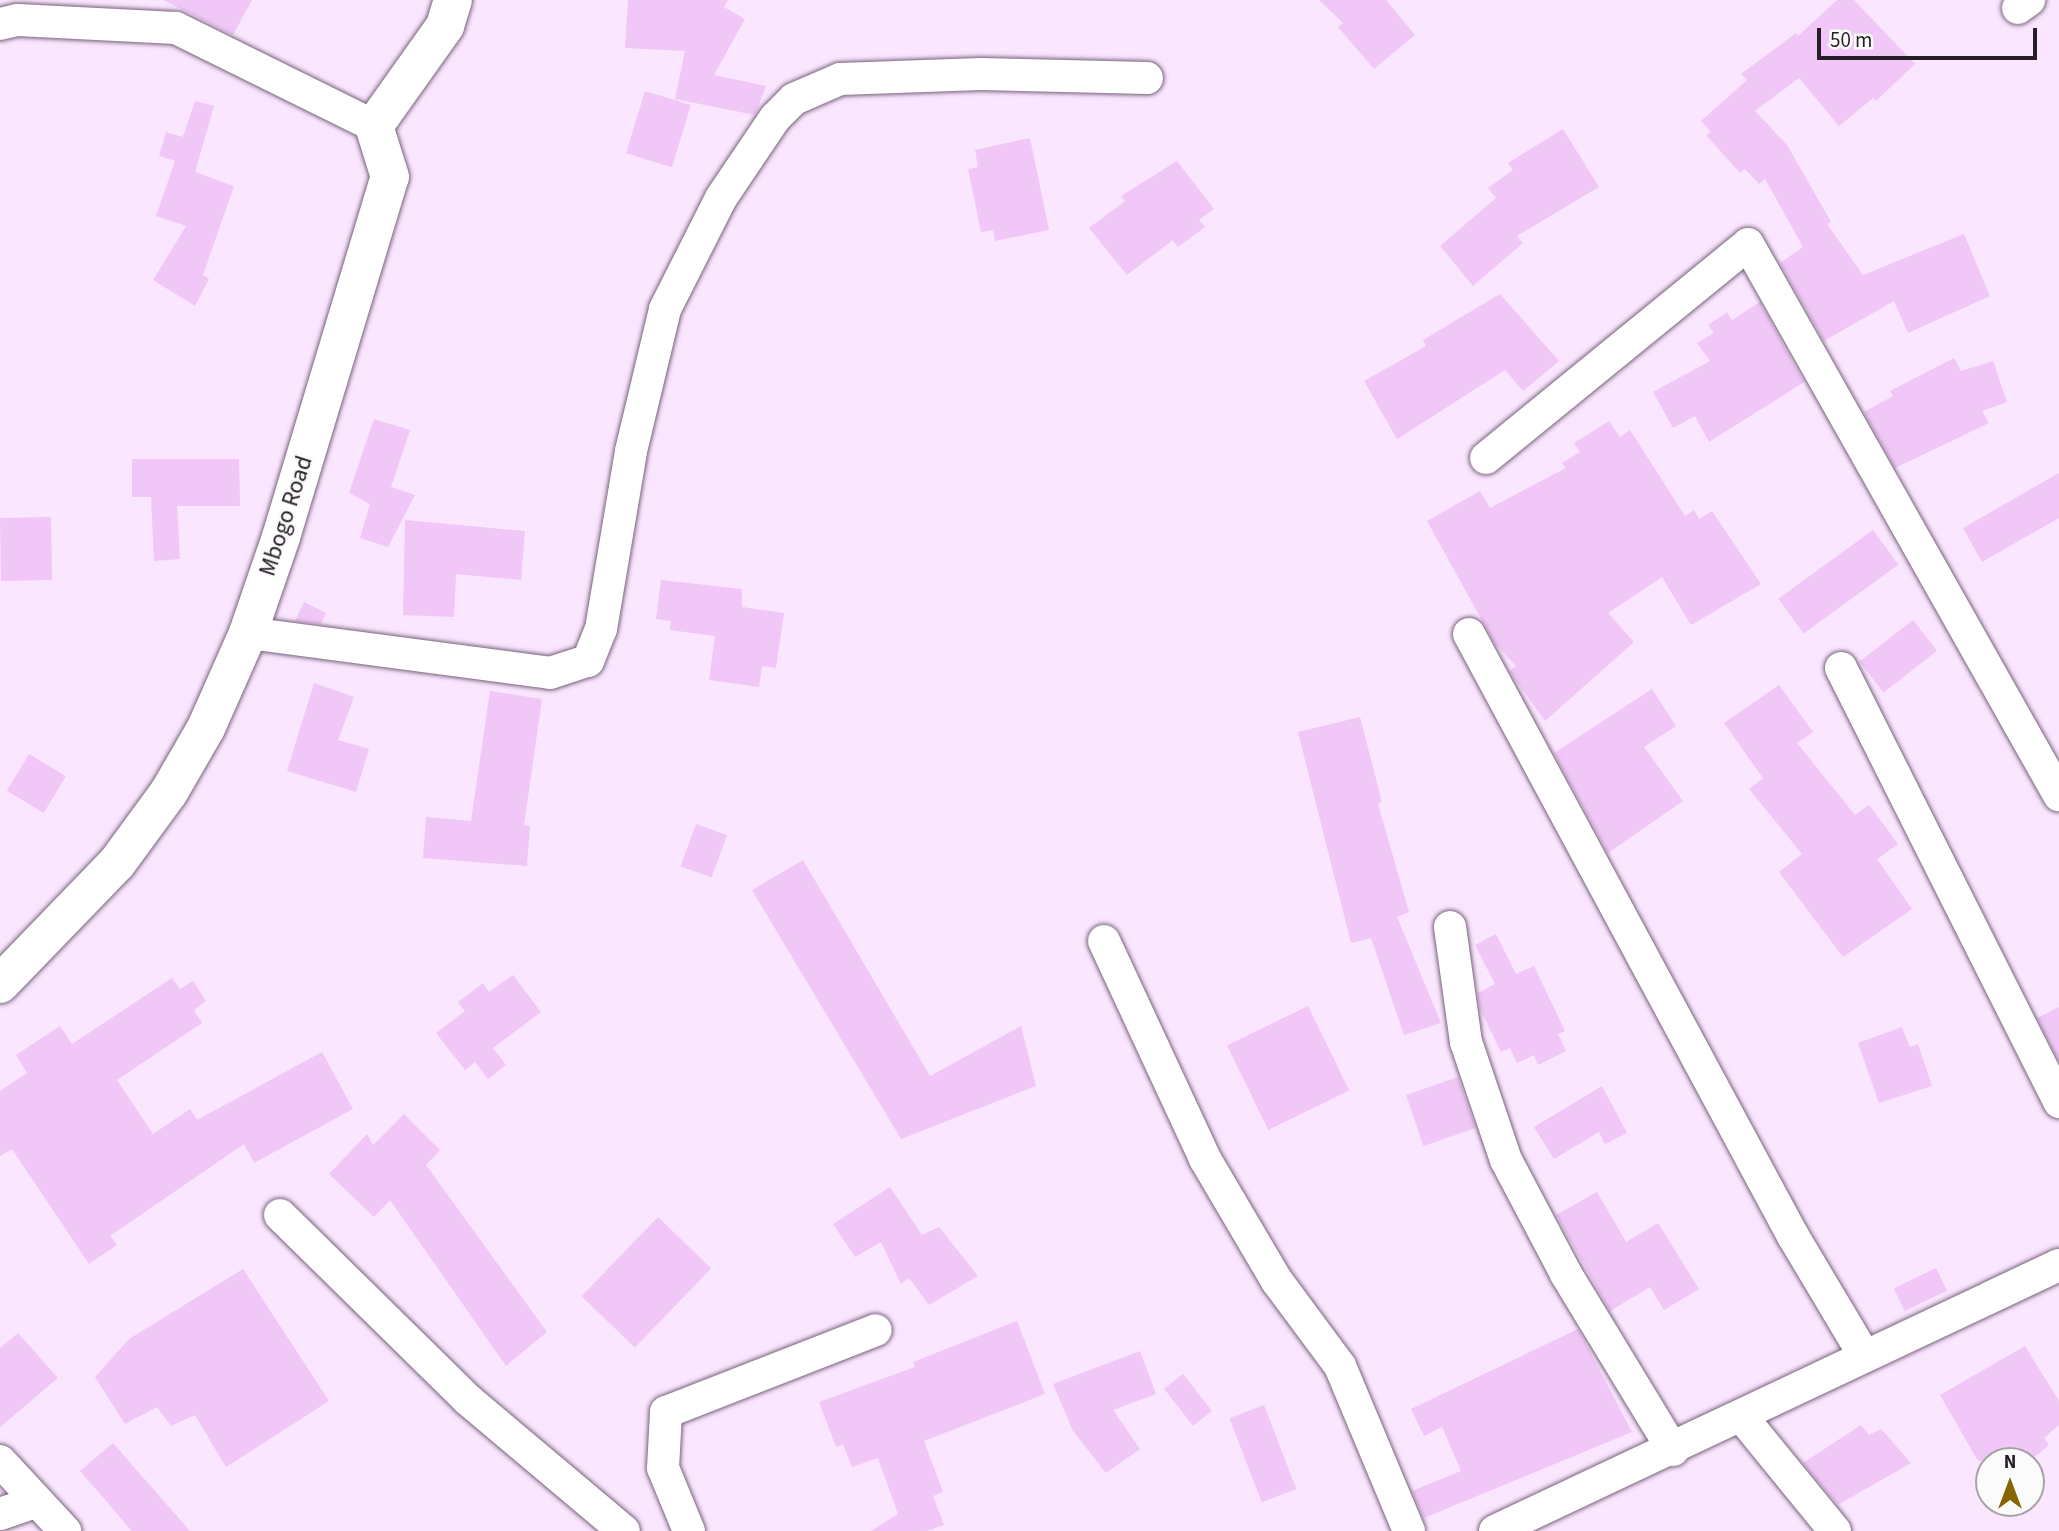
<!DOCTYPE html>
<style>
body{margin:0}
#map{position:relative;width:2059px;height:1531px;overflow:hidden;background:#fae6fe;font-family:"Source Sans 3",sans-serif}
div>[style]{position:absolute}
.building>*{inset:0;background:#f0c7f6;transform-origin:0 0}
.roads{filter:drop-shadow(0 0 2px #78637c) drop-shadow(0 0 2px #78637c)}
.minor>*{height:32px;margin:-16px;padding:0 16px;transform-origin:16px;border-radius:16px;background:#fff}
.secondary>*{height:38px;margin:-19px;padding:0 19px;transform-origin:19px;border-radius:19px;background:#fff}
span{translate:-50% -50%;white-space:nowrap;text-align:center;line-height:1.15;-webkit-text-stroke:5px #fbfbfb;paint-order:stroke}
.street-label{font-size:24px;color:#261d27}
.north{position:absolute;left:1975px;top:1447px;width:70px;height:70px;box-sizing:border-box;background:#fbfbfb;border:2px solid #a6a2a6;border-radius:50%;rotate:0deg;font-size:19px;font-weight:700;line-height:28px;text-align:center;color:#261d27}
.north::after{content:'';display:block;margin:auto;width:24px;height:32px;background:#876500;clip-path:polygon(50% 0,100% 100%,50% 72%,0 100%)}
.scale{position:absolute;left:1817px;top:28px;width:220px;height:32px;box-sizing:border-box;border:4px solid #261d27;border-top:0;padding-left:9px;font-size:21px;line-height:24px;white-space:nowrap;color:#261d27;-webkit-text-stroke:5px #fbfbfb;paint-order:stroke}
</style>
<div id="map">
<div class="building">
<i style="clip-path:polygon(163px 0,252px 0,233px 35px)"></i>
<i style="clip-path:polygon(628px 0,728px 0,724px 7px,745px 19px,714px 75px,766px 86px,755px 115px,675px 99px,685px 51px,625px 48px)"></i>
<i style="clip-path:polygon(1319px 0,1386px 0,1415px 35px,1374px 69px,1338px 27px,1343px 23px)"></i>
<i style="clip-path:polygon(1837px 0,1854px 0,1915px 64px,1876px 101px,1873px 98px,1839px 126px,1799px 78px,1755px 111px,1787px 145px,1831px 222px,1827px 224px,1863px 275px,1964px 234px,1990px 296px,1908px 333px,1894px 301px,1824px 341px,1780px 263px,1803px 247px,1765px 179px,1759px 184px,1745px 169px,1740px 173px,1706px 135px,1711px 132px,1701px 121px,1747px 80px,1741px 74px,1796px 33px,1798px 36px)"></i>
<i style="left:645px;top:91px;width:48px;height:65px;rotate:17deg"></i>
<i style="clip-path:polygon(195px 101px,214px 106px,195px 172px,234px 186px,203px 275px,209px 279px,195px 306px,153px 280px,186px 226px,156px 216px,175px 161px,159px 156px,166px 132px,183px 137px)"></i>
<i style="clip-path:polygon(1563px 129px,1599px 187px,1517px 236px,1523px 243px,1473px 286px,1440px 246px,1496px 198px,1488px 188px,1513px 170px,1508px 163px)"></i>
<i style="clip-path:polygon(1030px 138px,1049px 230px,995px 241px,993px 230px,981px 232px,968px 169px,978px 167px,975px 150px)"></i>
<i style="clip-path:polygon(1177px 161px,1214px 209px,1199px 220px,1205px 227px,1178px 247px,1173px 240px,1127px 275px,1089px 228px,1125px 201px,1121px 196px)"></i>
<i style="clip-path:polygon(1500px 294px,1559px 361px,1523px 391px,1505px 370px,1397px 439px,1364px 381px,1426px 346px,1423px 340px)"></i>
<i style="clip-path:polygon(1760px 302px,1804px 382px,1709px 442px,1695px 416px,1673px 428px,1653px 392px,1710px 361px,1697px 343px,1714px 333px,1708px 325px,1727px 312px,1732px 320px)"></i>
<i style="clip-path:polygon(1954px 358px,1961px 371px,1993px 361px,2007px 402px,1982px 411px,1989px 423px,1895px 468px,1864px 412px,1893px 396px,1890px 391px)"></i>
<i style="clip-path:polygon(374px 419px,410px 430px,391px 487px,415px 495px,388px 547px,360px 538px,370px 504px,349px 493px)"></i>
<i style="clip-path:polygon(1609px 421px,1620px 437px,1630px 430px,1685px 516px,1694px 510px,1699px 519px,1712px 511px,1761px 584px,1691px 625px,1662px 577px,1608px 613px,1634px 642px,1545px 721px,1514px 678px,1510px 671px,1516px 666px,1495px 644px,1427px 521px,1480px 491px,1490px 508px,1566px 468px,1562px 463px,1580px 452px,1574px 443px)"></i>
<i style="clip-path:polygon(132px 459px,239px 459px,240px 506px,177px 506px,180px 559px,154px 561px,151px 497px,132px 497px)"></i>
<i style="clip-path:polygon(2059px 473px,2059px 518px,1982px 562px,1963px 528px)"></i>
<i style="left:51px;top:517px;width:63px;height:51px;rotate:89deg"></i>
<i style="clip-path:polygon(405px 520px,525px 531px,521px 580px,456px 574px,454px 617px,403px 615px)"></i>
<i style="left:1873px;top:530px;width:43px;height:117px;rotate:54deg"></i>
<i style="clip-path:polygon(661px 580px,742px 589px,742px 607px,784px 613px,776px 668px,762px 666px,759px 687px,709px 680px,715px 636px,670px 630px,671px 621px,656px 619px)"></i>
<i style="clip-path:polygon(304px 602px,326px 613px,321px 624px,295px 621px)"></i>
<i style="left:1913px;top:620px;width:39px;height:68px;rotate:52deg"></i>
<i style="clip-path:polygon(314px 683px,354px 697px,338px 740px,369px 749px,356px 792px,287px 771px)"></i>
<i style="clip-path:polygon(1779px 685px,1813px 732px,1797px 743px,1855px 815px,1869px 805px,1898px 844px,1877px 859px,1912px 909px,1843px 957px,1779px 872px,1802px 854px,1749px 789px,1763px 778px,1724px 723px)"></i>
<i style="clip-path:polygon(1652px 689px,1676px 726px,1644px 747px,1683px 801px,1608px 853px,1554px 753px)"></i>
<i style="clip-path:polygon(490px 691px,542px 699px,524px 825px,530px 826px,527px 866px,423px 858px,426px 817px,471px 821px)"></i>
<i style="clip-path:polygon(1360px 717px,1382px 802px,1378px 804px,1409px 912px,1397px 917px,1441px 1023px,1404px 1035px,1371px 938px,1351px 943px,1298px 732px)"></i>
<i style="left:29px;top:754px;width:43px;height:43px;rotate:31deg"></i>
<i style="left:696px;top:824px;width:33px;height:45px;rotate:20deg"></i>
<i style="clip-path:polygon(803px 860px,930px 1076px,1021px 1026px,1036px 1086px,901px 1139px,752px 890px)"></i>
<i style="clip-path:polygon(1496px 934px,1516px 974px,1534px 966px,1565px 1031px,1558px 1034px,1566px 1051px,1538px 1065px,1534px 1055px,1517px 1063px,1510px 1048px,1501px 1052px,1480px 1009px,1478px 993px,1495px 984px,1475px 945px)"></i>
<i style="clip-path:polygon(513px 975px,541px 1012px,493px 1048px,506px 1065px,488px 1079px,475px 1062px,465px 1070px,436px 1033px,465px 1011px,458px 1002px,483px 983px,489px 992px)"></i>
<i style="clip-path:polygon(172px 978px,180px 989px,193px 981px,206px 1001px,194px 1010px,202px 1023px,117px 1080px,153px 1134px,190px 1109px,197px 1120px,322px 1052px,353px 1109px,254px 1163px,244px 1144px,110px 1236px,117px 1245px,89px 1264px,12px 1149px,0 1156px,0 1091px,27px 1073px,16px 1055px,60px 1026px,72px 1044px)"></i>
<i style="left:1308px;top:1006px;width:94px;height:90px;rotate:64deg"></i>
<i style="clip-path:polygon(2059px 1007px,2059px 1061px,2037px 1018px)"></i>
<i style="clip-path:polygon(1902px 1027px,1910px 1047px,1918px 1044px,1932px 1086px,1879px 1103px,1858px 1043px)"></i>
<i style="left:1458px;top:1077px;width:54px;height:55px;rotate:71deg"></i>
<i style="clip-path:polygon(1602px 1086px,1627px 1133px,1605px 1144px,1599px 1132px,1554px 1159px,1534px 1127px)"></i>
<i style="clip-path:polygon(404px 1114px,440px 1150px,426px 1165px,547px 1332px,506px 1366px,390px 1200px,374px 1217px,329px 1174px,367px 1134px,373px 1145px)"></i>
<i style="clip-path:polygon(890px 1187px,922px 1235px,939px 1227px,978px 1276px,929px 1305px,909px 1278px,901px 1284px,881px 1242px,855px 1257px,833px 1224px)"></i>
<i style="clip-path:polygon(1597px 1192px,1626px 1242px,1658px 1223px,1699px 1289px,1664px 1310px,1650px 1287px,1610px 1311px,1556px 1215px)"></i>
<i style="left:658px;top:1217px;width:74px;height:110px;rotate:44deg"></i>
<i style="left:1936px;top:1268px;width:25px;height:47px;rotate:64deg"></i>
<i style="clip-path:polygon(243px 1269px,329px 1401px,226px 1467px,195px 1415px,171px 1426px,157px 1407px,125px 1424px,95px 1377px,129px 1339px)"></i>
<i style="clip-path:polygon(1017px 1321px,1045px 1394px,924px 1441px,943px 1492px,933px 1496px,944px 1525px,927px 1531px,871px 1531px,898px 1514px,878px 1458px,852px 1467px,843px 1444px,836px 1447px,819px 1402px,915px 1367px,913px 1362px)"></i>
<i style="clip-path:polygon(1578px 1329px,1632px 1432px,1424px 1518px,1412px 1491px,1461px 1471px,1442px 1427px,1424px 1436px,1411px 1409px)"></i>
<i style="clip-path:polygon(18px 1333px,58px 1378px,0 1427px,0 1348px)"></i>
<i style="clip-path:polygon(2025px 1346px,2059px 1401px,2059px 1425px,2044px 1438px,2049px 1445px,2030px 1461px,1978px 1461px,1940px 1395px)"></i>
<i style="clip-path:polygon(1140px 1351px,1156px 1394px,1113px 1410px,1140px 1449px,1106px 1473px,1073px 1431px,1053px 1384px)"></i>
<i style="left:1183px;top:1374px;width:47px;height:24px;rotate:52deg"></i>
<i style="left:1264px;top:1405px;width:90px;height:37px;rotate:69deg"></i>
<i style="clip-path:polygon(1861px 1425px,1869px 1435px,1881px 1429px,1911px 1463px,1838px 1505px,1803px 1463px)"></i>
<i style="clip-path:polygon(113px 1443px,190px 1531px,132px 1531px,80px 1471px)"></i>
</div>
<div class="roads">
<div class="minor">
<i style="left:2018px;top:8px;width:14px;rotate:-36deg"></i>
<i style="left:0;top:24px;width:18px;rotate:-13deg"></i>
<i style="left:18px;top:20px;width:158px;rotate:2.9deg"></i>
<i style="left:176px;top:28px;width:221px;rotate:26.3deg"></i>
<i style="left:1486px;top:458px;width:338px;rotate:-39.2deg"></i>
<i style="left:1748px;top:244px;width:633px;rotate:60.56deg"></i>
<i style="left:248px;top:633px;width:305px;rotate:7.5deg"></i>
<i style="left:550px;top:673px;width:40px;rotate:-18deg"></i>
<i style="left:588px;top:661px;width:35px;rotate:-68deg"></i>
<i style="left:601px;top:629px;width:181px;rotate:-80.4deg"></i>
<i style="left:631px;top:451px;width:146px;rotate:-76.5deg"></i>
<i style="left:665px;top:309px;width:124px;rotate:-63.2deg"></i>
<i style="left:721px;top:198px;width:97px;rotate:-56deg"></i>
<i style="left:775px;top:118px;width:27px;rotate:-45deg"></i>
<i style="left:794px;top:99px;width:50px;rotate:-23.5deg"></i>
<i style="left:840px;top:79px;width:141px;rotate:-2deg"></i>
<i style="left:981px;top:74px;width:166px;rotate:1.4deg"></i>
<i style="left:1469px;top:634px;width:684px;rotate:61.71deg"></i>
<i style="left:1793px;top:1236px;width:139px;rotate:59.2deg"></i>
<i style="left:1841px;top:668px;width:486px;rotate:63.3deg"></i>
<i style="left:1450px;top:927px;width:116px;rotate:82.1deg"></i>
<i style="left:1466px;top:1042px;width:125px;rotate:71.3deg"></i>
<i style="left:1506px;top:1160px;width:129px;rotate:62.2deg"></i>
<i style="left:1566px;top:1274px;width:206px;rotate:58.7deg"></i>
<i style="left:1104px;top:941px;width:240px;rotate:65.1deg"></i>
<i style="left:1205px;top:1159px;width:142px;rotate:59.5deg"></i>
<i style="left:1277px;top:1281px;width:106px;rotate:53.5deg"></i>
<i style="left:1340px;top:1366px;width:179px;rotate:67.3deg"></i>
<i style="left:280px;top:1215px;width:262px;rotate:44.5deg"></i>
<i style="left:467px;top:1399px;width:205px;rotate:40.1deg"></i>
<i style="left:1742px;top:1417px;width:147px;rotate:50.8deg"></i>
<i style="left:0;top:1461px;width:96px;rotate:47.1deg"></i>
<i style="left:0;top:1514px;width:39px;rotate:-19deg"></i>
<i style="left:689px;top:1531px;width:68px;rotate:-112.4deg"></i>
<i style="left:663px;top:1468px;width:56px;rotate:-86.9deg"></i>
<i style="left:666px;top:1412px;width:225px;rotate:-21.3deg"></i>
<i style="left:1495px;top:1531px;width:624px;rotate:-25.25deg"></i>
</div>
<div class="secondary">
<i style="left:0;top:984px;width:168px;rotate:-46deg"></i>
<i style="left:117px;top:863px;width:88px;rotate:-53.8deg"></i>
<i style="left:169px;top:792px;width:74px;rotate:-60deg"></i>
<i style="left:206px;top:728px;width:104px;rotate:-66.1deg"></i>
<i style="left:248px;top:633px;width:102px;rotate:-71deg"></i>
<i style="left:281px;top:537px;width:376px;rotate:-73.2deg"></i>
<i style="left:390px;top:177px;width:53px;rotate:-107.4deg"></i>
<i style="left:374px;top:126px;width:123px;rotate:-54.6deg"></i>
<i style="left:445px;top:26px;width:27px;rotate:-73deg"></i>
</div>
</div>
<div class="street-label">
<span style="left:286px;top:516px;rotate:-72deg">Mbogo Road</span>
</div>
<div class="north">N</div>
<div class="scale">50 m</div>
</div>
